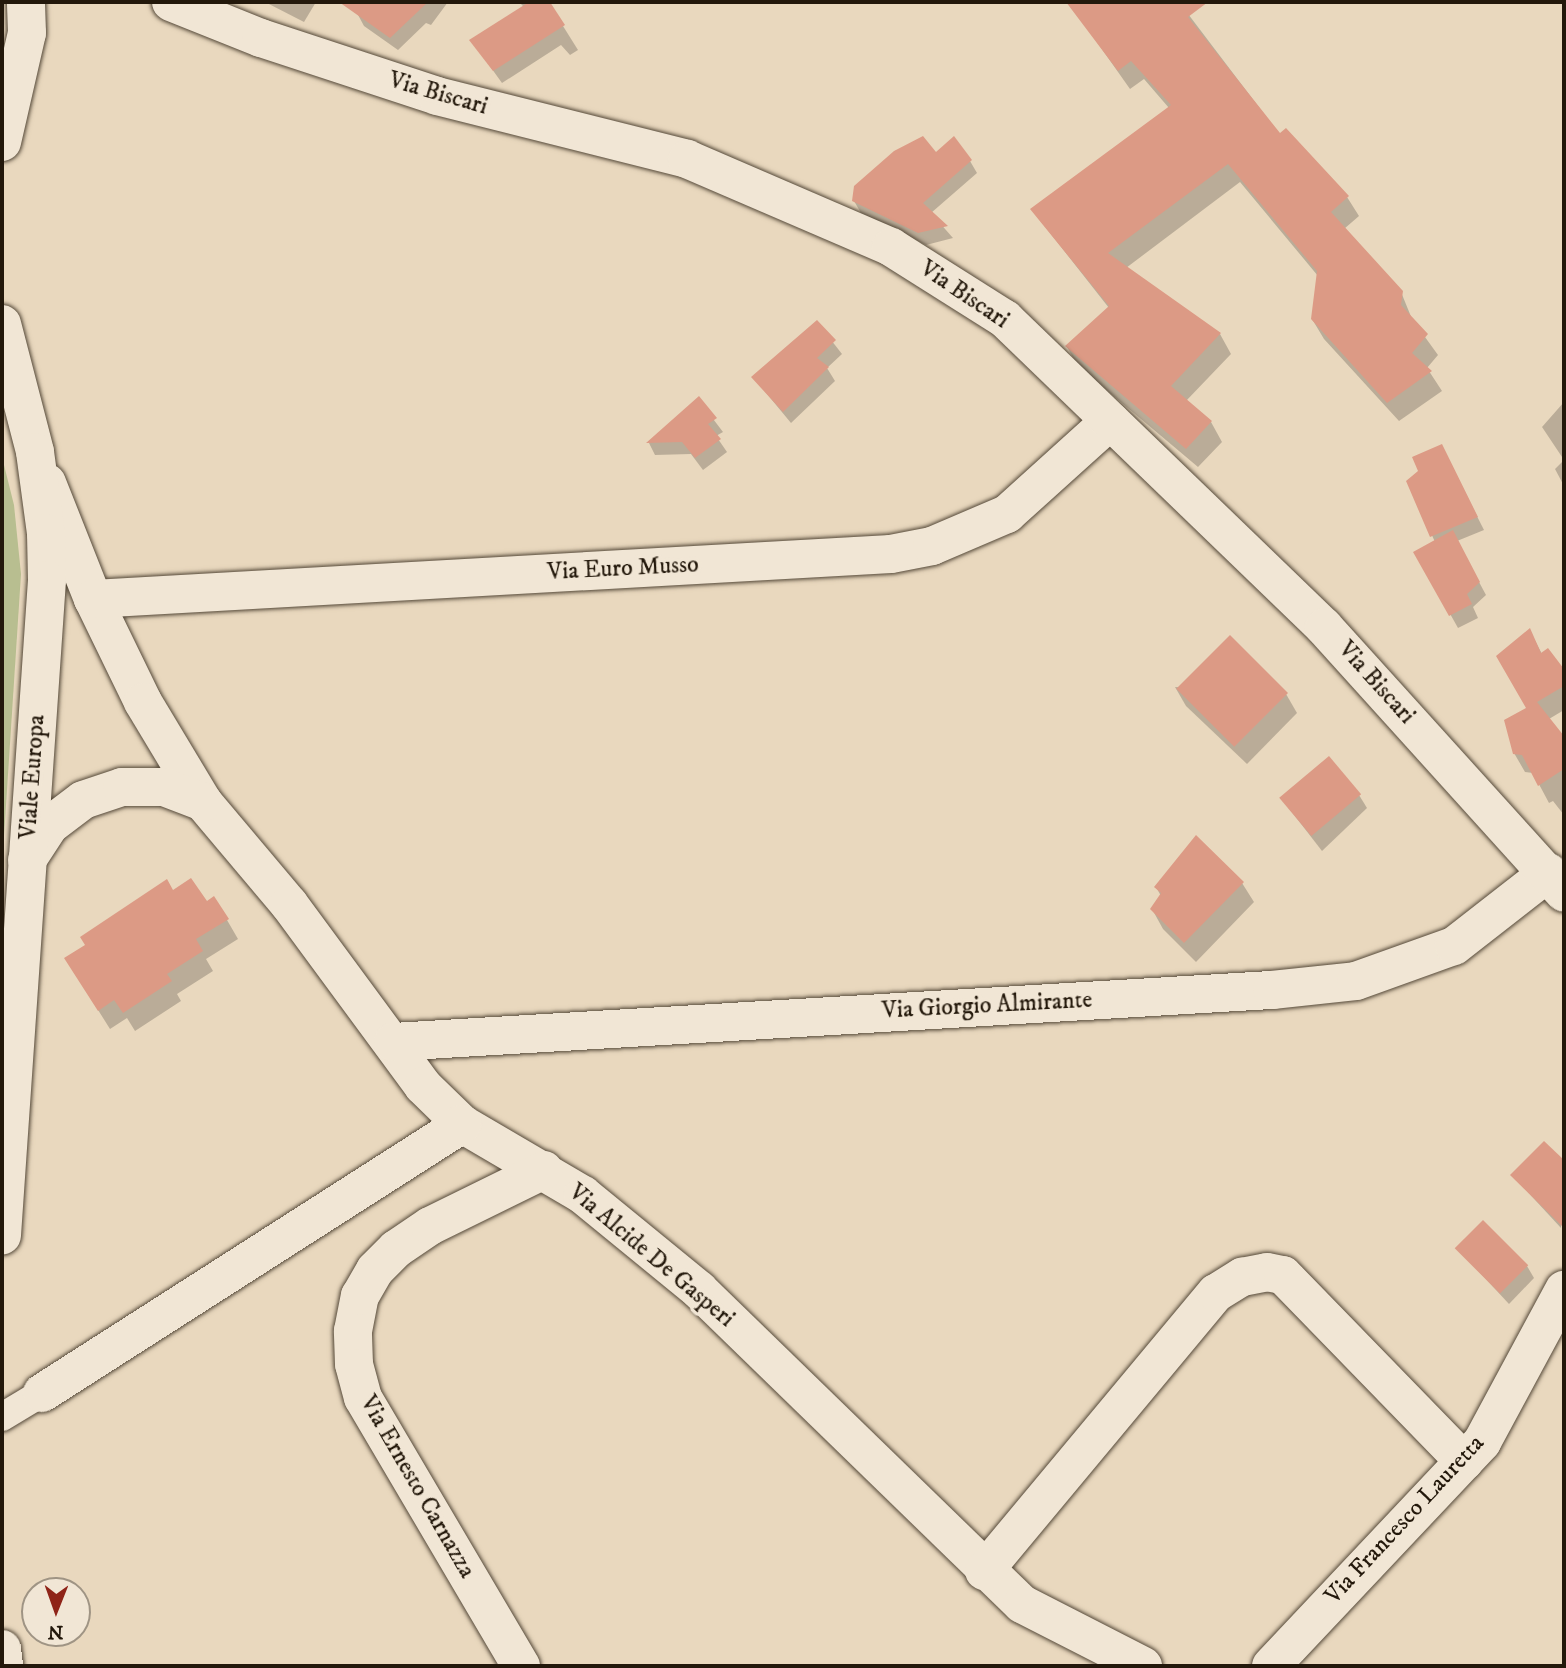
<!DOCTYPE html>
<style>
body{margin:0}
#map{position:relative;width:1566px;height:1668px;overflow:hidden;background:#e9d8be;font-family:"IM FELL DW Pica",serif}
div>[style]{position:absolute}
.green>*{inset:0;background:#b8be90}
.shadow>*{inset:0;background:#0003}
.building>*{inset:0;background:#dc9a85;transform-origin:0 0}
.roads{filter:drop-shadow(0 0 2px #544838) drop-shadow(0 0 2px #544838)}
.pedestrian>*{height:28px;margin:-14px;padding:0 14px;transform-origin:14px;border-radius:14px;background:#f1e6d5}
.minor>*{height:38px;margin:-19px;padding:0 19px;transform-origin:19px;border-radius:19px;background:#f1e6d5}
.tertiary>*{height:38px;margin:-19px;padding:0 19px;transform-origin:19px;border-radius:19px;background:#f1e6d5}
span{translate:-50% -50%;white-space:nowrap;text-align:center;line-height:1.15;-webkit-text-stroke:7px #f1e6d5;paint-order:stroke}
.street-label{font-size:24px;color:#23180b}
.frame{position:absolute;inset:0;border:4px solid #23180b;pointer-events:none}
.north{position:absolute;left:21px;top:1577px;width:70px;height:70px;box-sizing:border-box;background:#f1e6d5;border:2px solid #9f9484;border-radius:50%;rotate:181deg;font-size:19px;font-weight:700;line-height:28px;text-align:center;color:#23180b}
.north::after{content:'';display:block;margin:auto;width:24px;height:32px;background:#8f2418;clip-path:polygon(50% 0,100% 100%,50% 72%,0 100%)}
</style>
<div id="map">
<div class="green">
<i style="clip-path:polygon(2px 457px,14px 505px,21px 574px,2px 867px)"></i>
</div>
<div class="shadow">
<i style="clip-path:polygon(265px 2px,316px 2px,304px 22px)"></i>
<i style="clip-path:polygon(366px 2px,448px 2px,431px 25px,426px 23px,398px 50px,364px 26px,357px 13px)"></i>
<i style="clip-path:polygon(519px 2px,548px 2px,578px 50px,570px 55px,561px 45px,502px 83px,471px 40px,524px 7px)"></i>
<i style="clip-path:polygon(1085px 2px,1179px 2px,1280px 135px,1347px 197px,1359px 216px,1344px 229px,1401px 292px,1412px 319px,1438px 355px,1427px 368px,1442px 391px,1399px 421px,1324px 339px,1312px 319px,1318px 276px,1240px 182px,1126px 268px,1220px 334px,1231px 354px,1186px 401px,1211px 422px,1222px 442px,1198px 467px,1078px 366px,1067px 347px,1109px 308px,1032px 210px,1169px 108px,1144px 79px,1130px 89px,1075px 11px)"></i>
<i style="clip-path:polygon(970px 161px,977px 173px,931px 213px,953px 238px,926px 245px,861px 213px,854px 201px)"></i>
<i style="clip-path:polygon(817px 322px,842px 354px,827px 368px,835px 381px,791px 423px,753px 377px)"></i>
<i style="clip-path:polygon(698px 399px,723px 432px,716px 436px,727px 452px,703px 470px,691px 454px,655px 455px,649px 443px)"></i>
<i style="clip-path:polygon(1564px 402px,1564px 486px,1555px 469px,1564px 460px,1542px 427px)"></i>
<i style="clip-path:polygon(1448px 459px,1484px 530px,1457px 541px,1486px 595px,1473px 607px,1478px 618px,1458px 628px,1416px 553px,1435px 542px,1408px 482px)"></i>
<i style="clip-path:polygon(1530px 631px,1542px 654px,1548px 651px,1564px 672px,1564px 710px,1549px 719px,1564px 739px,1564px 815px,1553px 801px,1549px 803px,1533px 773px,1525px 772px,1514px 753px,1529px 709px)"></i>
<i style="clip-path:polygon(1175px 687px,1286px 694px,1297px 713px,1247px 764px,1186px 706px)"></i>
<i style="clip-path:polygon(1359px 795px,1367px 808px,1322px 851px,1281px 798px)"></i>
<i style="clip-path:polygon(1242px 883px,1254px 902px,1196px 962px,1163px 929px,1152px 909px,1161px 896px,1156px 887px)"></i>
<i style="clip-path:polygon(173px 892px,227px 920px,238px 939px,206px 959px,213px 971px,177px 994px,181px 1001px,135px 1031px,127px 1018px,110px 1029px,78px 978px)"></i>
<i style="clip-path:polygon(1544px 1143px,1564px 1163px,1561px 1228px,1512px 1175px)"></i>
<i style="clip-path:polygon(1457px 1248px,1527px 1266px,1534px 1278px,1509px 1304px)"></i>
</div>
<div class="building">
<i style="clip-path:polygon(339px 2px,428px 2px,390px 38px)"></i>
<i style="clip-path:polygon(529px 2px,550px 2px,565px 25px,493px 71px,469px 40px)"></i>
<i style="clip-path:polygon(1066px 2px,1208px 2px,1188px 17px,1280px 133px,1286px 128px,1349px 196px,1331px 212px,1403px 291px,1401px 305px,1428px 334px,1412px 353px,1432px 371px,1387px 403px,1311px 319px,1317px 271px,1228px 164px,1108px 253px,1221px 333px,1171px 386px,1212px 421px,1186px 449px,1065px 346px,1109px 306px,1030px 209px,1171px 105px,1131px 61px,1118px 71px)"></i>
<i style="clip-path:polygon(923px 136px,936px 152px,954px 136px,972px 160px,923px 203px,948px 226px,918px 233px,852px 201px,854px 186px,894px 151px)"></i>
<i style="clip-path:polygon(817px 320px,836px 340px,817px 358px,829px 367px,783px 412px,751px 377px)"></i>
<i style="clip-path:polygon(699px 396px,717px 418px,708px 424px,721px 439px,695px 458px,682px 442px,646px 443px)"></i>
<i style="clip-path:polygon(1442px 444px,1478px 517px,1430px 537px,1406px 481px,1418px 471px,1412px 457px)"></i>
<i style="clip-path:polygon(1453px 530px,1480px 582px,1467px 594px,1472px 604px,1449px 616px,1413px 552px)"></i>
<i style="clip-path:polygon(1530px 628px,1541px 653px,1548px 648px,1564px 669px,1564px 686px,1537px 702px,1564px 736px,1564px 769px,1538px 786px,1522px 755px,1513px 754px,1504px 720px,1526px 708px,1496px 656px)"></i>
<i style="left:1230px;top:635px;width:82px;height:76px;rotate:45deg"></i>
<i style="left:1329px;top:756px;width:50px;height:65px;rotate:50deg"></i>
<i style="clip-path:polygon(1196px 835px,1244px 882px,1184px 943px,1150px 909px,1161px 893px,1154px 887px)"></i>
<i style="clip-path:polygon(191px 878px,207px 901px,214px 896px,229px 919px,196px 939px,203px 951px,167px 974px,172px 981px,123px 1013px,114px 1000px,98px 1011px,64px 958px,85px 945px,80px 937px,167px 879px,173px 890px)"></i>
<i style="clip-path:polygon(1544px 1141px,1564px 1160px,1564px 1228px,1510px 1175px)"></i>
<i style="left:1483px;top:1220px;width:64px;height:40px;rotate:45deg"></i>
</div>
<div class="roads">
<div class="pedestrian">
<i style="left:2px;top:1417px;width:47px;rotate:-31deg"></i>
</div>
<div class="minor">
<i style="left:47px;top:483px;width:125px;rotate:68.4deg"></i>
<i style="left:93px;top:599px;width:114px;rotate:64.1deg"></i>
<i style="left:143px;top:702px;width:117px;rotate:59deg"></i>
<i style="left:203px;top:802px;width:133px;rotate:49.9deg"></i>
<i style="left:289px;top:904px;width:226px;rotate:53.6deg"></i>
<i style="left:423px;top:1086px;width:54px;rotate:44.3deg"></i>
<i style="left:462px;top:1124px;width:140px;rotate:30.4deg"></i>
<i style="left:583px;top:1195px;width:150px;rotate:39.3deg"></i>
<i style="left:699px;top:1290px;width:450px;rotate:44.2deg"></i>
<i style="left:1022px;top:1604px;width:136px;rotate:27.1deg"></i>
<i style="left:93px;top:599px;width:799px;rotate:-3.23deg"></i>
<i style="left:891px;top:554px;width:42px;rotate:-11deg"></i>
<i style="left:932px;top:546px;width:82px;rotate:-23.1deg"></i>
<i style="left:1007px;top:514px;width:139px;rotate:-42.1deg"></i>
<i style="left:27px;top:860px;width:42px;rotate:-56.7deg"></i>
<i style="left:50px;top:825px;width:41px;rotate:-37.1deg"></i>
<i style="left:83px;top:800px;width:41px;rotate:-18.4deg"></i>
<i style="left:122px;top:787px;width:42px"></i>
<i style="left:164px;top:787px;width:42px;rotate:21deg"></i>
<i style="left:393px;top:1042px;width:881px;rotate:-3.39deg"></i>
<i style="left:1272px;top:990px;width:84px;rotate:-6.1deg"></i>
<i style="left:1356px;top:981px;width:104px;rotate:-19.7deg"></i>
<i style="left:1454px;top:946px;width:120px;rotate:-37.9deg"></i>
<i style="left:42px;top:1393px;width:499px;rotate:-32.6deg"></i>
<i style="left:984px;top:1571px;width:362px;rotate:-50.2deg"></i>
<i style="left:1216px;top:1293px;width:31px;rotate:-32deg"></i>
<i style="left:1242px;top:1277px;width:25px;rotate:-11deg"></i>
<i style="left:1267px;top:1272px;width:16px;rotate:11deg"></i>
<i style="left:1283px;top:1275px;width:260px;rotate:45.8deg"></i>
<i style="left:521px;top:1666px;width:311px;rotate:-120.5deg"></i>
<i style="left:363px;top:1398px;width:35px;rotate:-105deg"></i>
<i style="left:354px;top:1364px;width:33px;rotate:-92deg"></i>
<i style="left:353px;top:1331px;width:36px;rotate:-79deg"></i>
<i style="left:360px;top:1296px;width:30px;rotate:-60deg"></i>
<i style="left:375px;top:1270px;width:30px;rotate:-45deg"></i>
<i style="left:396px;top:1249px;width:41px;rotate:-34.1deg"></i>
<i style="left:430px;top:1226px;width:127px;rotate:-26.2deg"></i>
<i style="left:1271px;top:1666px;width:308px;rotate:-46.7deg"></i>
<i style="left:1482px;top:1442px;width:173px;rotate:-61.7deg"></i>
</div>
<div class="tertiary">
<i style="left:171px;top:2px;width:97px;rotate:21.8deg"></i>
<i style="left:261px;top:38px;width:185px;rotate:18.2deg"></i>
<i style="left:437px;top:96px;width:258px;rotate:14.1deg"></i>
<i style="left:687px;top:159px;width:222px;rotate:23.3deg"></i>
<i style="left:891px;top:247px;width:135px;rotate:32.3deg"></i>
<i style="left:1005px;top:319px;width:443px;rotate:44deg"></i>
<i style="left:1324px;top:627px;width:358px;rotate:47.9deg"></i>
<i style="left:2px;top:142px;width:112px;rotate:-77.1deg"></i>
<i style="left:27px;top:33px;width:31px;rotate:-92deg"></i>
<i style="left:2px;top:324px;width:132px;rotate:75.5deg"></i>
<i style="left:35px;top:452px;width:82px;rotate:82.3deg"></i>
<i style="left:46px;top:533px;width:47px;rotate:88.8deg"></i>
<i style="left:47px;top:580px;width:657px;rotate:93.93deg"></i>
<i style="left:2px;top:1649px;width:17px;rotate:83deg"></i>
</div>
</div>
<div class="street-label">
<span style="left:438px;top:94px;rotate:16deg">Via Biscari</span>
<span style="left:964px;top:295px;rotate:34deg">Via Biscari</span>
<span style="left:623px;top:569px;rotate:-3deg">Via Euro Musso</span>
<span style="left:1376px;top:683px;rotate:48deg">Via Biscari</span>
<span style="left:33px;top:777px;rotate:-86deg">Viale Europa</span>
<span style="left:987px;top:1006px;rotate:-3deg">Via Giorgio Almirante</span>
<span style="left:651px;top:1256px;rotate:40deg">Via Alcide De Gasperi</span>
<span style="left:417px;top:1487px;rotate:60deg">Via Ernesto Carnazza</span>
<span style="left:1405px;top:1520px;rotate:-47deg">Via Francesco Lauretta</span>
</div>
<div class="frame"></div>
<div class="north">N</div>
</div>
